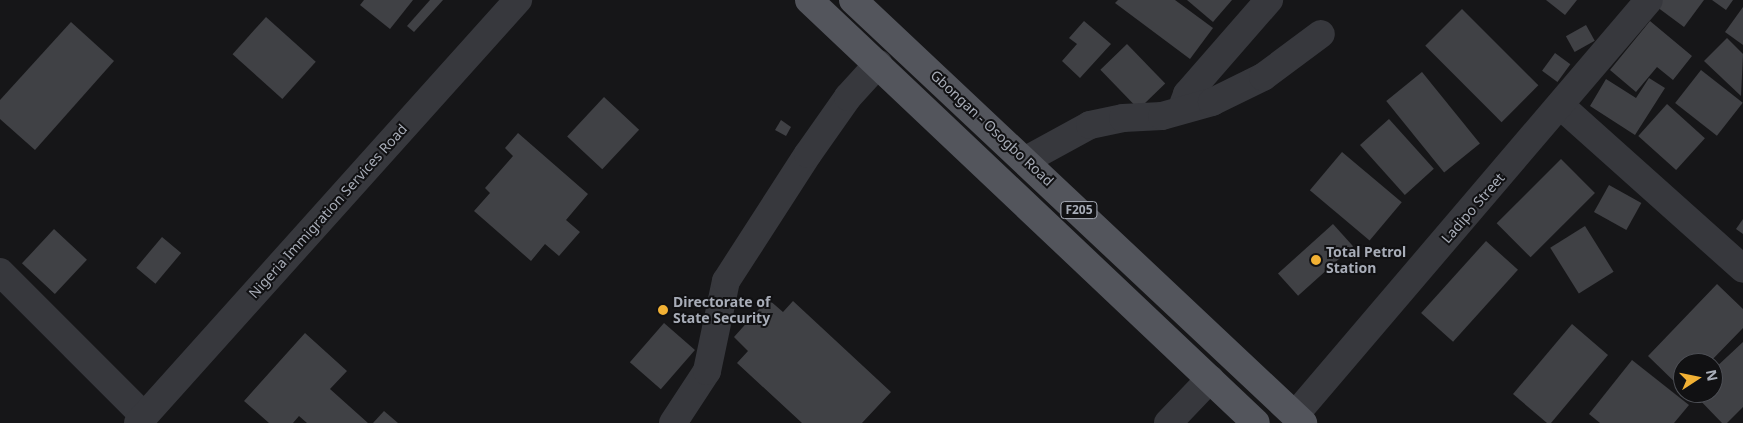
<!DOCTYPE html>
<style>
body{margin:0}
#map{position:relative;width:1743px;height:423px;overflow:hidden;background:#161618;font-family:"Noto Sans",sans-serif}
div>[style]{position:absolute}
.building>*{inset:0;background:#404145;transform-origin:0 0}
.minor>*{height:28px;margin:-14px;padding:0 14px;transform-origin:14px;border-radius:14px;background:#37383d}
.major>*{height:28px;margin:-14px;padding:0 14px;transform-origin:14px;border-radius:14px;background:#53555c}
.dots>*{width:14px;height:14px;translate:-50% -50%;box-sizing:border-box;border:2px solid #111113;border-radius:50%}
span{translate:-50% -50%;white-space:nowrap;text-align:center;line-height:1.15;-webkit-text-stroke:4px #111113;paint-order:stroke}
.shield-label span{padding:1px 4px;background:#111113;border:1px solid;border-radius:4px;-webkit-text-stroke-width:0}
.shield-label{font-size:12px;color:#a8adb8;font-weight:700}
.street-label{font-size:14px;color:#a8adb8}
.poi-label{font-size:14px;color:#a8adb8;font-weight:700}
.left{translate:0 -50%;text-align:left}
.north{position:absolute;left:1673px;top:353px;width:50px;height:50px;box-sizing:border-box;background:#111113;border:1px solid #4d4f55;border-radius:50%;rotate:79deg;font-size:14px;font-weight:700;line-height:20px;text-align:center;color:#a8adb8}
.north::after{content:'';display:block;margin:auto;width:18px;height:22px;background:#f2b134;clip-path:polygon(50% 0,100% 100%,50% 72%,0 100%)}
</style>
<div id="map">
<div class="building">
<i style="clip-path:polygon(364px 0,413px 0,390px 29px,360px 5px)"></i>
<i style="clip-path:polygon(430px 0,443px 0,414px 32px,407px 26px)"></i>
<i style="clip-path:polygon(1118px 0,1175px 0,1213px 28px,1190px 59px,1115px 3px)"></i>
<i style="clip-path:polygon(1187px 0,1232px 0,1213px 22px)"></i>
<i style="clip-path:polygon(1546px 0,1577px 0,1565px 15px)"></i>
<i style="clip-path:polygon(1662px 0,1704px 0,1684px 27px,1657px 7px)"></i>
<i style="clip-path:polygon(1712px 0,1733px 0,1726px 10px)"></i>
<i style="clip-path:polygon(1743px 7px,1743px 45px,1725px 32px)"></i>
<i style="left:1462px;top:9px;width:108px;height:52px;rotate:45deg"></i>
<i style="left:266px;top:17px;width:67px;height:50px;rotate:42deg"></i>
<i style="clip-path:polygon(1084px 21px,1111px 44px,1080px 78px,1062px 61px,1077px 44px,1069px 38px)"></i>
<i style="clip-path:polygon(1650px 21px,1692px 56px,1673px 80px,1657px 67px,1636px 92px,1610px 70px)"></i>
<i style="clip-path:polygon(71px 22px,114px 61px,35px 150px,0 119px,0 100px)"></i>
<i style="left:1586px;top:25px;width:18px;height:23px;rotate:61deg"></i>
<i style="clip-path:polygon(1727px 38px,1743px 54px,1741px 96px,1704px 61px)"></i>
<i style="left:1127px;top:44px;width:55px;height:37px;rotate:46deg"></i>
<i style="left:1555px;top:53px;width:19px;height:22px;rotate:36deg"></i>
<i style="left:1701px;top:70px;width:53px;height:42px;rotate:38deg"></i>
<i style="left:1422px;top:72px;width:92px;height:46px;rotate:51deg"></i>
<i style="clip-path:polygon(1649px 78px,1665px 88px,1635px 135px,1590px 106px,1606px 79px,1636px 98px)"></i>
<i style="left:604px;top:97px;width:48px;height:54px;rotate:43deg"></i>
<i style="left:1667px;top:104px;width:51px;height:43px;rotate:42deg"></i>
<i style="left:1389px;top:119px;width:67px;height:39px;rotate:48deg"></i>
<i style="clip-path:polygon(781px 120px,791px 127px,786px 136px,775px 130px)"></i>
<i style="clip-path:polygon(518px 133px,588px 194px,566px 220px,580px 232px,559px 256px,545px 244px,531px 261px,474px 211px,490px 193px,485px 188px,513px 156px,505px 148px)"></i>
<i style="left:1342px;top:152px;width:78px;height:50px;rotate:40deg"></i>
<i style="left:1561px;top:159px;width:48px;height:91px;rotate:45deg"></i>
<i style="left:1609px;top:185px;width:37px;height:31px;rotate:29deg"></i>
<i style="clip-path:polygon(1743px 219px,1743px 234px,1736px 229px)"></i>
<i style="left:1333px;top:224px;width:30px;height:74px;rotate:48deg"></i>
<i style="left:1585px;top:226px;width:54px;height:41px;rotate:58deg"></i>
<i style="left:54px;top:229px;width:45px;height:47px;rotate:43deg"></i>
<i style="left:162px;top:237px;width:25px;height:40px;rotate:40deg"></i>
<i style="left:1486px;top:241px;width:43px;height:97px;rotate:42deg"></i>
<i style="clip-path:polygon(1717px 284px,1743px 309px,1743px 328px,1709px 363px,1683px 363px,1683px 390px,1648px 356px)"></i>
<i style="clip-path:polygon(768px 299px,783px 312px,793px 301px,891px 392px,862px 423px,802px 423px,737px 363px,748px 351px,734px 337px)"></i>
<i style="left:664px;top:323px;width:41px;height:52px;rotate:41deg"></i>
<i style="clip-path:polygon(1572px 324px,1608px 355px,1551px 423px,1547px 423px,1513px 394px)"></i>
<i style="clip-path:polygon(305px 333px,347px 371px,330px 389px,368px 423px,307px 423px,299px 416px,293px 423px,269px 423px,244px 401px)"></i>
<i style="clip-path:polygon(1743px 342px,1743px 407px,1727px 423px,1722px 423px,1693px 393px,1713px 393px,1713px 370px)"></i>
<i style="clip-path:polygon(1632px 360px,1689px 405px,1674px 423px,1600px 423px,1589px 414px)"></i>
<i style="clip-path:polygon(384px 411px,398px 423px,373px 423px)"></i>
</div>
<div class="minor">
<i style="left:1561px;top:106px;width:244px;rotate:41.8deg"></i>
<i style="left:1181px;top:110px;width:17px;rotate:-69deg"></i>
<i style="left:1187px;top:94px;width:125px;rotate:-48.9deg"></i>
<i style="left:1026px;top:160px;width:73px;rotate:-28.7deg"></i>
<i style="left:1090px;top:125px;width:34px;rotate:-12deg"></i>
<i style="left:1123px;top:118px;width:39px;rotate:-3deg"></i>
<i style="left:1162px;top:116px;width:52px;rotate:-15.6deg"></i>
<i style="left:1212px;top:102px;width:57px;rotate:-26.1deg"></i>
<i style="left:1263px;top:77px;width:72px;rotate:-36.6deg"></i>
<i style="left:0;top:272px;width:204px;rotate:45deg"></i>
<i style="left:1295px;top:415px;width:545px;rotate:-49.54deg"></i>
<i style="left:138px;top:423px;width:569px;rotate:-48.07deg"></i>
<i style="left:673px;top:423px;width:62px;rotate:-56.8deg"></i>
<i style="left:707px;top:371px;width:92px;rotate:-78.1deg"></i>
<i style="left:726px;top:281px;width:151px;rotate:-57.2deg"></i>
<i style="left:808px;top:154px;width:70px;rotate:-54.9deg"></i>
<i style="left:848px;top:97px;width:45px;rotate:-47.7deg"></i>
<i style="left:1168px;top:423px;width:61px;rotate:-46.3deg"></i>
</div>
<div class="major">
<i style="left:809px;top:0;width:615px;rotate:43.42deg"></i>
<i style="left:853px;top:0;width:618px;rotate:43.23deg"></i>
</div>
<div class="dots">
<i style="left:1316px;top:260px;background:#f2b134"></i>
<i style="left:663px;top:310px;background:#f2b134"></i>
</div>
<div class="shield-label">
<span style="left:1079px;top:210px">F205</span>
</div>
<div class="street-label">
<span style="left:992px;top:128px;rotate:43deg">Gbongan - Osogbo Road</span>
<span style="left:1473px;top:208px;rotate:-49deg">Ladipo Street</span>
<span style="left:328px;top:211px;rotate:-48deg">Nigeria Immigration Services Road</span>
</div>
<div class="poi-label">
<span class="left" style="left:1326px;top:260px">Total Petrol<br>Station</span>
<span class="left" style="left:673px;top:310px">Directorate of<br>State Security</span>
</div>
<div class="north">N</div>
</div>
